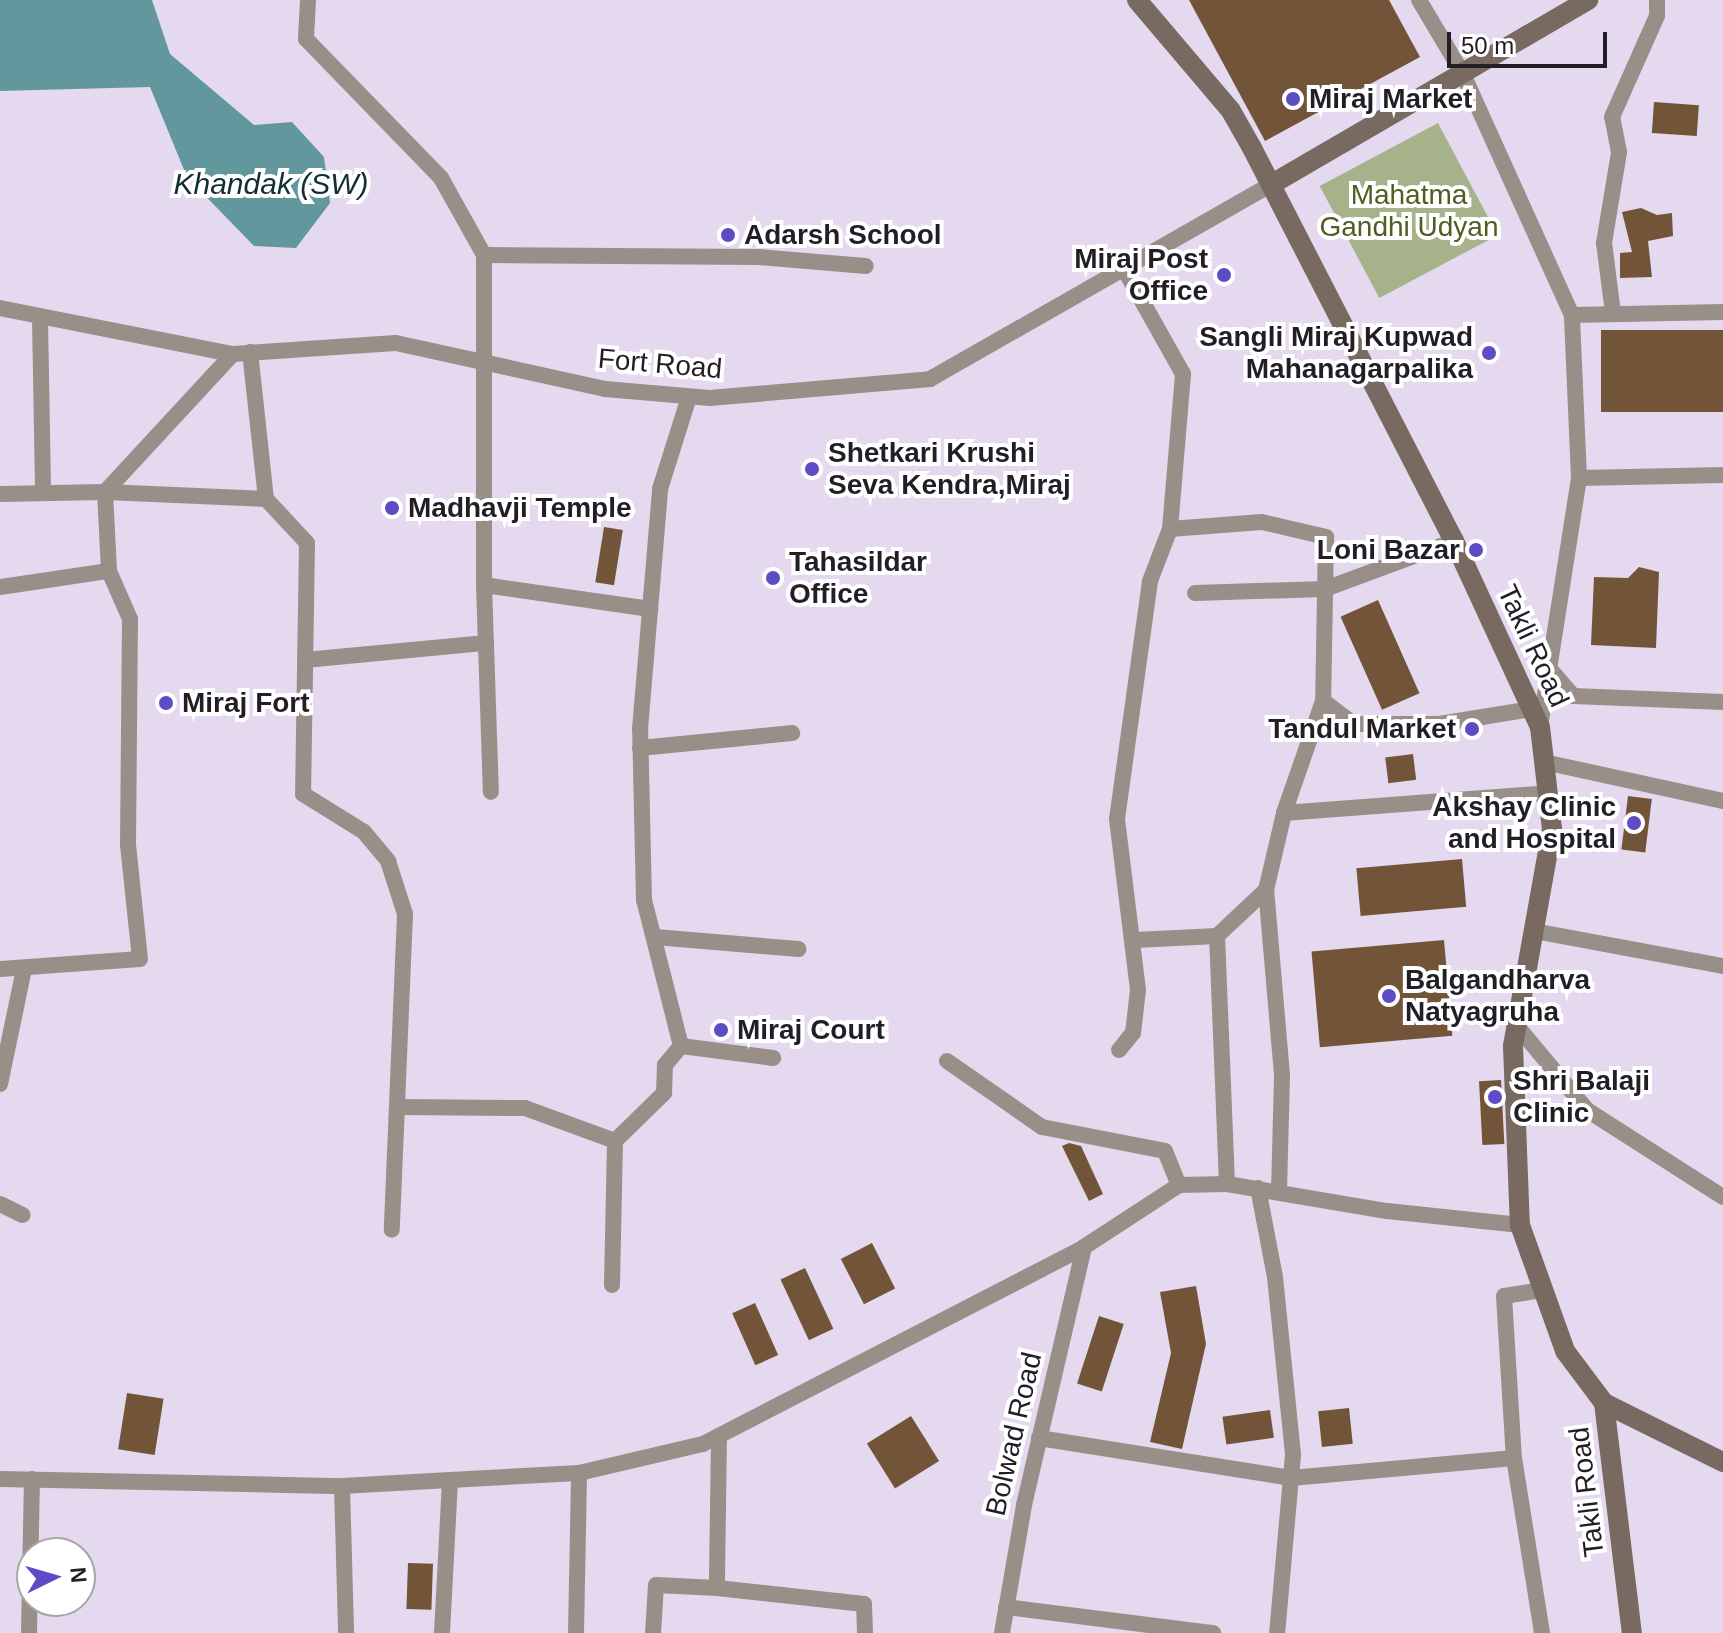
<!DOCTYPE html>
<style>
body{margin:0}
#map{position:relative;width:1723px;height:1633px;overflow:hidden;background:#e5d9f0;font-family:Helvetica,sans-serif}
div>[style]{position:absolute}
.green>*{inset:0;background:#a6b28a;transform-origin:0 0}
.water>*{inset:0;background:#62979e}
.building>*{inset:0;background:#725539;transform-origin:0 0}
.street>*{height:16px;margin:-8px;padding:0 8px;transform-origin:8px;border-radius:8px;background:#998f89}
.secondary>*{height:20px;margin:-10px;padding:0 10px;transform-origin:10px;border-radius:10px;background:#786a60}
.dots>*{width:22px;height:22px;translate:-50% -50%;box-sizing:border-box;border:4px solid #fff;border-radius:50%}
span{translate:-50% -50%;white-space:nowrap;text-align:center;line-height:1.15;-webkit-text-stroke:8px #fff;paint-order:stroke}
.poi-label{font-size:28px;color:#221e26;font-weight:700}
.left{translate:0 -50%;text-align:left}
.right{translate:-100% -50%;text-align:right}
.park-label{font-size:28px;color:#4f5d20}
.street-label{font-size:28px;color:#221e26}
.water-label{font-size:30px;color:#112e32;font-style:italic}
.north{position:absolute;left:16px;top:1537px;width:80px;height:80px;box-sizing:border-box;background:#fff;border:2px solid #a7a5a8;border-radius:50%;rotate:85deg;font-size:22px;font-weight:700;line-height:32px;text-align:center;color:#221e26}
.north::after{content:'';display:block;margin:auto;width:28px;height:36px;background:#5e4cc5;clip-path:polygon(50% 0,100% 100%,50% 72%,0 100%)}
.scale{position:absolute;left:1447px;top:32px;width:160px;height:36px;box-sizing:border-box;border:4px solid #221e26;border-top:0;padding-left:10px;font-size:24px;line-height:28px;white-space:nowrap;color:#221e26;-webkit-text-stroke:6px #fff;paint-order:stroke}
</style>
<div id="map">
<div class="green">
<i style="left:1438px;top:123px;width:127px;height:134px;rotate:62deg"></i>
</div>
<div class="water">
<i style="clip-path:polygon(0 0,152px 0,170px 54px,254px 125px,292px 122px,324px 157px,330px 203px,296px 248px,254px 246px,187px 177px,150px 87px,0 91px)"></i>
</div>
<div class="building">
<i style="clip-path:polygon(1189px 0,1389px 0,1420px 57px,1265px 141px)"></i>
<i style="left:1654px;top:102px;width:45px;height:31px;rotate:4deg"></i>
<i style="clip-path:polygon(1641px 208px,1657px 215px,1672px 213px,1673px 236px,1648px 241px,1652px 277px,1620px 278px,1620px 253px,1632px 252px,1622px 212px)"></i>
<i style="left:1723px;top:330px;width:82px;height:122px;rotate:90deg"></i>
<i style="left:604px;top:527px;width:19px;height:56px;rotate:9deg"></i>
<i style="clip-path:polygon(1639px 567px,1659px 572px,1656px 648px,1591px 645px,1594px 577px,1628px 578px)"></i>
<i style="left:1378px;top:600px;width:102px;height:41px;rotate:66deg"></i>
<i style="left:1413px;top:754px;width:26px;height:28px;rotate:83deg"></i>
<i style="left:1628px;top:796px;width:24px;height:54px;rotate:7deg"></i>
<i style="left:1462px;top:859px;width:48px;height:106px;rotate:85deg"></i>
<i style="left:1444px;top:940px;width:96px;height:133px;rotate:85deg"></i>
<i style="left:1501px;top:1080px;width:64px;height:22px;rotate:87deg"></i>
<i style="clip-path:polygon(1069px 1143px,1081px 1146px,1103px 1194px,1089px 1201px,1062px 1146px)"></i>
<i style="left:872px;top:1243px;width:51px;height:35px;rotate:63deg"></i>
<i style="left:805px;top:1268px;width:67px;height:27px;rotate:65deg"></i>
<i style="clip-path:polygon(1196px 1286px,1206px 1344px,1182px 1449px,1150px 1442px,1171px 1353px,1160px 1292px)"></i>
<i style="left:755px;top:1303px;width:57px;height:25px;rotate:66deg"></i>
<i style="left:1099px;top:1316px;width:26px;height:71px;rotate:18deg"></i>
<i style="left:127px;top:1393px;width:37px;height:57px;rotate:9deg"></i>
<i style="left:1349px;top:1408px;width:36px;height:31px;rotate:84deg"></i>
<i style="left:1270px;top:1410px;width:28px;height:48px;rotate:82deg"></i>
<i style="left:911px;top:1416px;width:53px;height:52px;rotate:58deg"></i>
<i style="left:408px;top:1563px;width:25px;height:46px;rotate:2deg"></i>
</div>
<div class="street">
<i style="left:308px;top:0;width:39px;rotate:93deg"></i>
<i style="left:306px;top:39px;width:194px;rotate:45.8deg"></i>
<i style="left:441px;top:178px;width:88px;rotate:60.8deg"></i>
<i style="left:484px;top:255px;width:330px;rotate:90deg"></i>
<i style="left:484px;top:585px;width:207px;rotate:88.1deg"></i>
<i style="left:1419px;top:0;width:86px;rotate:59.3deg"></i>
<i style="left:1463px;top:74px;width:265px;rotate:65.7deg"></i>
<i style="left:1572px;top:315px;width:151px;rotate:-1.1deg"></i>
<i style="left:484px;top:255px;width:274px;rotate:0.4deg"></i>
<i style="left:758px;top:257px;width:108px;rotate:4.8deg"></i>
<i style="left:0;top:308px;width:237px;rotate:11.2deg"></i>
<i style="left:233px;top:354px;width:163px;rotate:-3.9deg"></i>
<i style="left:396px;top:343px;width:214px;rotate:12.4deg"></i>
<i style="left:605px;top:389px;width:105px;rotate:4.9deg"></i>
<i style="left:710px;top:398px;width:221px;rotate:-4.9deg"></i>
<i style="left:930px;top:379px;width:394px;rotate:-29.7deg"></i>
<i style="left:1613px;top:313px;width:71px;rotate:-97.3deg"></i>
<i style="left:1604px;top:243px;width:92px;rotate:-80.6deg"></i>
<i style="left:1619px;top:152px;width:36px;rotate:-101deg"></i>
<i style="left:1612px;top:117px;width:111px;rotate:-66deg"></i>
<i style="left:1657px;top:16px;width:16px;rotate:-90deg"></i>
<i style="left:40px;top:318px;width:173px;rotate:89deg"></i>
<i style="left:1579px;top:478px;width:144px;rotate:-1.2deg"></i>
<i style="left:0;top:494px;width:105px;rotate:-1.1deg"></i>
<i style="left:105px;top:492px;width:161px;rotate:2.5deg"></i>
<i style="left:266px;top:499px;width:148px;rotate:-96.2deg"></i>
<i style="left:266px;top:499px;width:60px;rotate:47deg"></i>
<i style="left:307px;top:543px;width:251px;rotate:90.9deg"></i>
<i style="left:303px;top:794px;width:72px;rotate:31.9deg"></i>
<i style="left:364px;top:832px;width:38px;rotate:50deg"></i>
<i style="left:388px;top:861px;width:56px;rotate:72.2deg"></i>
<i style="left:405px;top:914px;width:316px;rotate:92.4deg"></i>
<i style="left:1170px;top:529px;width:92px;rotate:-4.4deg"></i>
<i style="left:1262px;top:522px;width:66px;rotate:13.2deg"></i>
<i style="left:1326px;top:537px;width:164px;rotate:91deg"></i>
<i style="left:1323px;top:701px;width:39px;rotate:37deg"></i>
<i style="left:1354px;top:724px;width:85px"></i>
<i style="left:1439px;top:724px;width:94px;rotate:-9.2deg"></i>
<i style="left:484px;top:585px;width:168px;rotate:8.2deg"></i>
<i style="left:0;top:587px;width:110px;rotate:-8.4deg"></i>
<i style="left:1195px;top:593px;width:130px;rotate:-1.8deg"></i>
<i style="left:1325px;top:589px;width:138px;rotate:-20.4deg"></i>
<i style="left:305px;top:660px;width:182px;rotate:-5.4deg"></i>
<i style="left:1549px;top:668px;width:37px;rotate:49deg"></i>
<i style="left:1573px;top:696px;width:150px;rotate:2.3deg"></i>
<i style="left:1540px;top:727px;width:252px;rotate:-81.1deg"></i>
<i style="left:1579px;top:478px;width:163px;rotate:-92.5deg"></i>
<i style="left:640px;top:748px;width:153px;rotate:-5.6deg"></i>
<i style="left:1544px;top:762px;width:183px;rotate:12.3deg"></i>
<i style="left:1284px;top:813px;width:119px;rotate:-70.8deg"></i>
<i style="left:1534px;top:931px;width:192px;rotate:10.5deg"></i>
<i style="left:655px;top:937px;width:144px;rotate:4.8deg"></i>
<i style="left:1135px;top:940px;width:82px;rotate:-2.8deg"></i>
<i style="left:0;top:969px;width:140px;rotate:-4.1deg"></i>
<i style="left:140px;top:959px;width:115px;rotate:-96deg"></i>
<i style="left:128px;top:845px;width:226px;rotate:-89.5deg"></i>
<i style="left:130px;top:619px;width:52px;rotate:-113.6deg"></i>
<i style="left:109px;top:571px;width:79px;rotate:-92.9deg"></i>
<i style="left:105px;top:492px;width:188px;rotate:-47.2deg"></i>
<i style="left:1517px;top:1026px;width:109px;rotate:50.2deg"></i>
<i style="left:1587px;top:1110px;width:161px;rotate:32.6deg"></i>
<i style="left:681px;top:1046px;width:93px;rotate:7.4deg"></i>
<i style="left:1119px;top:1050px;width:22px;rotate:-51deg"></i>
<i style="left:1133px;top:1033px;width:43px;rotate:-83.4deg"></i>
<i style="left:1138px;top:990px;width:172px;rotate:-97deg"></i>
<i style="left:1117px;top:819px;width:240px;rotate:-82.1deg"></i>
<i style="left:1150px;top:581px;width:56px;rotate:-69deg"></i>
<i style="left:1170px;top:529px;width:156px;rotate:-85.2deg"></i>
<i style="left:1183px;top:374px;width:123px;rotate:-119.3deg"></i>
<i style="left:947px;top:1061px;width:116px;rotate:34.8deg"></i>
<i style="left:1042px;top:1127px;width:125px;rotate:11deg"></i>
<i style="left:1165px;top:1151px;width:37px;rotate:68deg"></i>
<i style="left:0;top:1084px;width:117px;rotate:-78.2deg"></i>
<i style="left:400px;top:1107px;width:125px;rotate:0.5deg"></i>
<i style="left:525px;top:1108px;width:96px;rotate:20.1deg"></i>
<i style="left:1227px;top:1184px;width:248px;rotate:-92.3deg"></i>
<i style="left:1217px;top:936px;width:67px;rotate:-43.2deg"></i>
<i style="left:1258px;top:1188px;width:91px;rotate:79.2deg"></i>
<i style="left:1275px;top:1277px;width:179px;rotate:84.2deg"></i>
<i style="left:1293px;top:1455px;width:179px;rotate:95.1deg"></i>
<i style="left:1279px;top:1191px;width:116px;rotate:-88.5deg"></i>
<i style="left:1282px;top:1075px;width:186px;rotate:-94.9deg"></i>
<i style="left:1266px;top:890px;width:79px;rotate:-76.8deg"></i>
<i style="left:1284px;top:813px;width:265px;rotate:-4.3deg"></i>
<i style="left:0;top:1204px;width:25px;rotate:26deg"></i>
<i style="left:612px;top:1285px;width:144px;rotate:-88.8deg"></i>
<i style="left:615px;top:1141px;width:69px;rotate:-44.4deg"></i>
<i style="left:664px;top:1093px;width:28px;rotate:-88deg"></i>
<i style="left:665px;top:1065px;width:25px;rotate:-50deg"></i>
<i style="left:681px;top:1046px;width:151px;rotate:-104.2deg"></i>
<i style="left:644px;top:900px;width:171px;rotate:-91.3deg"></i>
<i style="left:640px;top:729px;width:241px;rotate:-85.2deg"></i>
<i style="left:660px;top:489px;width:96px;rotate:-72.5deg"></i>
<i style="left:1542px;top:1290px;width:38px;rotate:171deg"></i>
<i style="left:1504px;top:1296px;width:162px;rotate:86.5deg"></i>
<i style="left:1514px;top:1458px;width:177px;rotate:80.9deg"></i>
<i style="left:719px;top:1436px;width:152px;rotate:90.8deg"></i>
<i style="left:717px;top:1588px;width:148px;rotate:6.2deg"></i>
<i style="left:864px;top:1604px;width:29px;rotate:88deg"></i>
<i style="left:1039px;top:1438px;width:255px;rotate:9deg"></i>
<i style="left:1291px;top:1478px;width:224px;rotate:-5.1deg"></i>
<i style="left:0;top:1479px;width:342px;rotate:1.2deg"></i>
<i style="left:342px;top:1486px;width:108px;rotate:-3.2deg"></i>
<i style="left:450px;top:1480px;width:129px;rotate:-3.1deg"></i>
<i style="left:579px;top:1473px;width:127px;rotate:-13.2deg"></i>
<i style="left:703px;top:1444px;width:429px;rotate:-27.3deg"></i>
<i style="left:1084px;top:1247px;width:113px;rotate:-33.1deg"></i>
<i style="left:1179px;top:1185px;width:48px;rotate:-1.2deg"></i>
<i style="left:1227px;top:1184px;width:162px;rotate:9.6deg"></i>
<i style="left:1387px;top:1211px;width:134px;rotate:6deg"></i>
<i style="left:342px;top:1486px;width:147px;rotate:88.4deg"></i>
<i style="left:1006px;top:1607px;width:209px;rotate:7.2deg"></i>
<i style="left:29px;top:1633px;width:154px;rotate:-88.9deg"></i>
<i style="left:442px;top:1633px;width:153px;rotate:-87deg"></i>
<i style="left:576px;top:1633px;width:160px;rotate:-88.9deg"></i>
<i style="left:653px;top:1633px;width:48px;rotate:-86.4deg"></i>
<i style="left:656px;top:1585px;width:61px;rotate:2.8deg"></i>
<i style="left:1002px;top:1633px;width:130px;rotate:-80.2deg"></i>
<i style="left:1024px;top:1505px;width:265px;rotate:-76.9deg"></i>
</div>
<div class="secondary">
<i style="left:1137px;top:0;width:145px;rotate:49.7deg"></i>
<i style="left:1231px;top:111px;width:43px;rotate:60.4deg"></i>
<i style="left:1252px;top:148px;width:442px;rotate:62.8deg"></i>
<i style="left:1454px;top:541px;width:205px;rotate:65.2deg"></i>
<i style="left:1540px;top:727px;width:103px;rotate:83.3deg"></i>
<i style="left:1552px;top:829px;width:220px;rotate:100.2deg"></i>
<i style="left:1513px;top:1046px;width:179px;rotate:87.8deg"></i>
<i style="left:1520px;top:1225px;width:134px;rotate:70.3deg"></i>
<i style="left:1565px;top:1351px;width:65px;rotate:53.1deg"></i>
<i style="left:1604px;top:1403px;width:232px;rotate:83.1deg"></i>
<i style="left:1272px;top:184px;width:366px;rotate:-30.2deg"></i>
<i style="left:1604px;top:1403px;width:133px;rotate:26.4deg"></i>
</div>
<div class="dots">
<i style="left:1293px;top:99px;background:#5e4cc5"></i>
<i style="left:728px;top:235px;background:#5e4cc5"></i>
<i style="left:1224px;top:275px;background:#5e4cc5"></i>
<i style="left:1489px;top:353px;background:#5e4cc5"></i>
<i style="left:812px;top:469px;background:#5e4cc5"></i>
<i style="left:392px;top:508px;background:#5e4cc5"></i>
<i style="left:1476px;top:550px;background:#5e4cc5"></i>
<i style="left:773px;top:578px;background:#5e4cc5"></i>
<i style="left:166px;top:703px;background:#5e4cc5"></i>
<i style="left:1472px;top:729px;background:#5e4cc5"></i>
<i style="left:1634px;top:823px;background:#5e4cc5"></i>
<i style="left:1389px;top:996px;background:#5e4cc5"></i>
<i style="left:721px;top:1030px;background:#5e4cc5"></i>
<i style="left:1495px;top:1097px;background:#5e4cc5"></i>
</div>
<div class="poi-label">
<span class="left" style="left:1309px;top:99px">Miraj Market</span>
<span class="left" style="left:744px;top:235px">Adarsh School</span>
<span class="right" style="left:1208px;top:275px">Miraj Post<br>Office</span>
<span class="right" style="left:1473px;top:353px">Sangli Miraj Kupwad<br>Mahanagarpalika</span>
<span class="left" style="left:828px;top:469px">Shetkari Krushi<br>Seva Kendra,Miraj</span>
<span class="left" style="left:408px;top:508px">Madhavji Temple</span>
<span class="right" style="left:1460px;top:550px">Loni Bazar</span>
<span class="left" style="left:789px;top:578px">Tahasildar<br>Office</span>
<span class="left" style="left:182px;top:703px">Miraj Fort</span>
<span class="right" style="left:1456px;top:729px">Tandul Market</span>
<span class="right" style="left:1616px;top:823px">Akshay Clinic<br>and Hospital</span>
<span class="left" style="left:1405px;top:996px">Balgandharva<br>Natyagruha</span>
<span class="left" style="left:737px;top:1030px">Miraj Court</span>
<span class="left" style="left:1513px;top:1097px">Shri Balaji<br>Clinic</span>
</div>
<div class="park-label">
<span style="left:1409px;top:211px">Mahatma<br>Gandhi Udyan</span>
</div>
<div class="street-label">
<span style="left:660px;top:364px;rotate:5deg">Fort Road</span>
<span style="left:1533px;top:646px;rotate:65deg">Takli Road</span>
<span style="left:1014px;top:1434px;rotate:-77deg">Bolwad Road</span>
<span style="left:1587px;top:1492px;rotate:-97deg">Takli Road</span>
</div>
<div class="water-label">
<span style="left:271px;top:184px">Khandak (SW)</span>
</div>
<div class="north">N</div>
<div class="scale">50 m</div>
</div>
